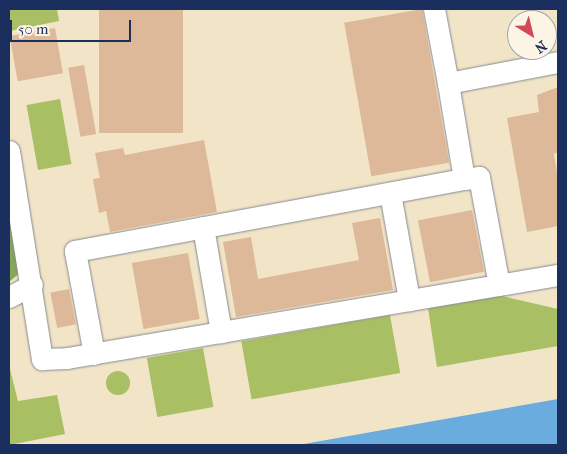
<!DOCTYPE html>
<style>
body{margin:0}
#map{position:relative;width:567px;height:454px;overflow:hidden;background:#f2e4c7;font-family:"IM FELL French Canon",serif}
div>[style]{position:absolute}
.green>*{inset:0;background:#a9bf63;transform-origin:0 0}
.round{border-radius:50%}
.forest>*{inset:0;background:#86a659}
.water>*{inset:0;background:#6aacde}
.building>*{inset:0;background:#ddb899;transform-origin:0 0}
.roads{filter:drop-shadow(0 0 1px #868a92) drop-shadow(0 0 1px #868a92)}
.minor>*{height:21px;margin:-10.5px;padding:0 10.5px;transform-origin:10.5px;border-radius:10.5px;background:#fff}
span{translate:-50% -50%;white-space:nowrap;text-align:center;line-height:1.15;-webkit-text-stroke:4.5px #fcf5e5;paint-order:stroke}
.frame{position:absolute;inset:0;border:10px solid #1b2f5e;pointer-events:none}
.north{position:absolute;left:507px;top:10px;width:50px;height:50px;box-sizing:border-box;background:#fcf5e5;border:1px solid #a2a6af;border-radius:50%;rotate:144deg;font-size:14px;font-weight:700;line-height:20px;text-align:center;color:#1b2f5e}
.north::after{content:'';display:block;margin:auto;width:18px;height:22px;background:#d1495b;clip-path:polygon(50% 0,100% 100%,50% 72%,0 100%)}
.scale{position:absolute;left:10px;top:20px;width:121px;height:22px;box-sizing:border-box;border:2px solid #1b2f5e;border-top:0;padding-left:6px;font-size:15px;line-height:18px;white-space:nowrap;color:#1b2f5e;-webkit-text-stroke:4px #fcf5e5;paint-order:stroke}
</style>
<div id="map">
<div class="green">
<i style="clip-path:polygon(9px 9px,57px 9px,59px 21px,10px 31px)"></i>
<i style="left:60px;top:99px;width:66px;height:34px;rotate:80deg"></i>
<i style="clip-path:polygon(502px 296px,558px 309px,558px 346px,437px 367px,428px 308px)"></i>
<i style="left:390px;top:315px;width:59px;height:151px;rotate:80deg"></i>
<i style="left:203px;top:348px;width:60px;height:57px;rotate:80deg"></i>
<i style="clip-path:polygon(9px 365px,18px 401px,57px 395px,65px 434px,9px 445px)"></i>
<i class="round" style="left:106px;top:371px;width:24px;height:24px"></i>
</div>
<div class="forest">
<i style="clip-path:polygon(9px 201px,21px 272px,9px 282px)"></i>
</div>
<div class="water">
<i style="clip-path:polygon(558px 399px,558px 445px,298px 445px)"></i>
</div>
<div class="building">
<i style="left:99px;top:9px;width:84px;height:124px"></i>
<i style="left:422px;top:9px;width:156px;height:79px;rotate:80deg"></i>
<i style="left:55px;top:28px;width:46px;height:46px;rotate:80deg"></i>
<i style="left:84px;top:65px;width:70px;height:16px;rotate:80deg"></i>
<i style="clip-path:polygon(558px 87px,558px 152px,554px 154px,558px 179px,558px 226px,527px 232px,507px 118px,539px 112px,537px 95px)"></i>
<i style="clip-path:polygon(204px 140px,217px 212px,110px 232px,106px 211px,99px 213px,93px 179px,100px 178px,95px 153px,123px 148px,125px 155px)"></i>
<i style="left:472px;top:210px;width:63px;height:55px;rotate:79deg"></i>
<i style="clip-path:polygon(380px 218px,393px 290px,236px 317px,223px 242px,251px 237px,258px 279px,359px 260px,352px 223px)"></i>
<i style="left:188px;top:253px;width:67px;height:57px;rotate:80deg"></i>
<i style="left:69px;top:289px;width:36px;height:19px;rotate:79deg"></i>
</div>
<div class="roads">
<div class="minor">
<i style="left:434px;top:9px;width:75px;rotate:79.3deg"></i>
<i style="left:9px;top:151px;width:211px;rotate:81deg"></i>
<i style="left:42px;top:359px;width:25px;rotate:-2deg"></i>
<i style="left:67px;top:358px;width:498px;rotate:-9.6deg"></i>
<i style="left:390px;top:193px;width:109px;rotate:79.9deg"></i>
<i style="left:203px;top:227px;width:107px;rotate:80.3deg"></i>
<i style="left:499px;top:285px;width:110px;rotate:-100.5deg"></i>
<i style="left:479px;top:177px;width:15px;rotate:172deg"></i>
<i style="left:464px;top:179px;width:97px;rotate:-99.5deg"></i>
<i style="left:448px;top:83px;width:112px;rotate:-10.8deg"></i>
<i style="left:9px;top:297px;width:26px;rotate:-28deg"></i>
<i style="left:94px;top:354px;width:105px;rotate:-100.5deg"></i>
<i style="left:75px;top:251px;width:396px;rotate:-10.5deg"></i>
</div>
</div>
<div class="frame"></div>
<div class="north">N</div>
<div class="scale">50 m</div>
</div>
